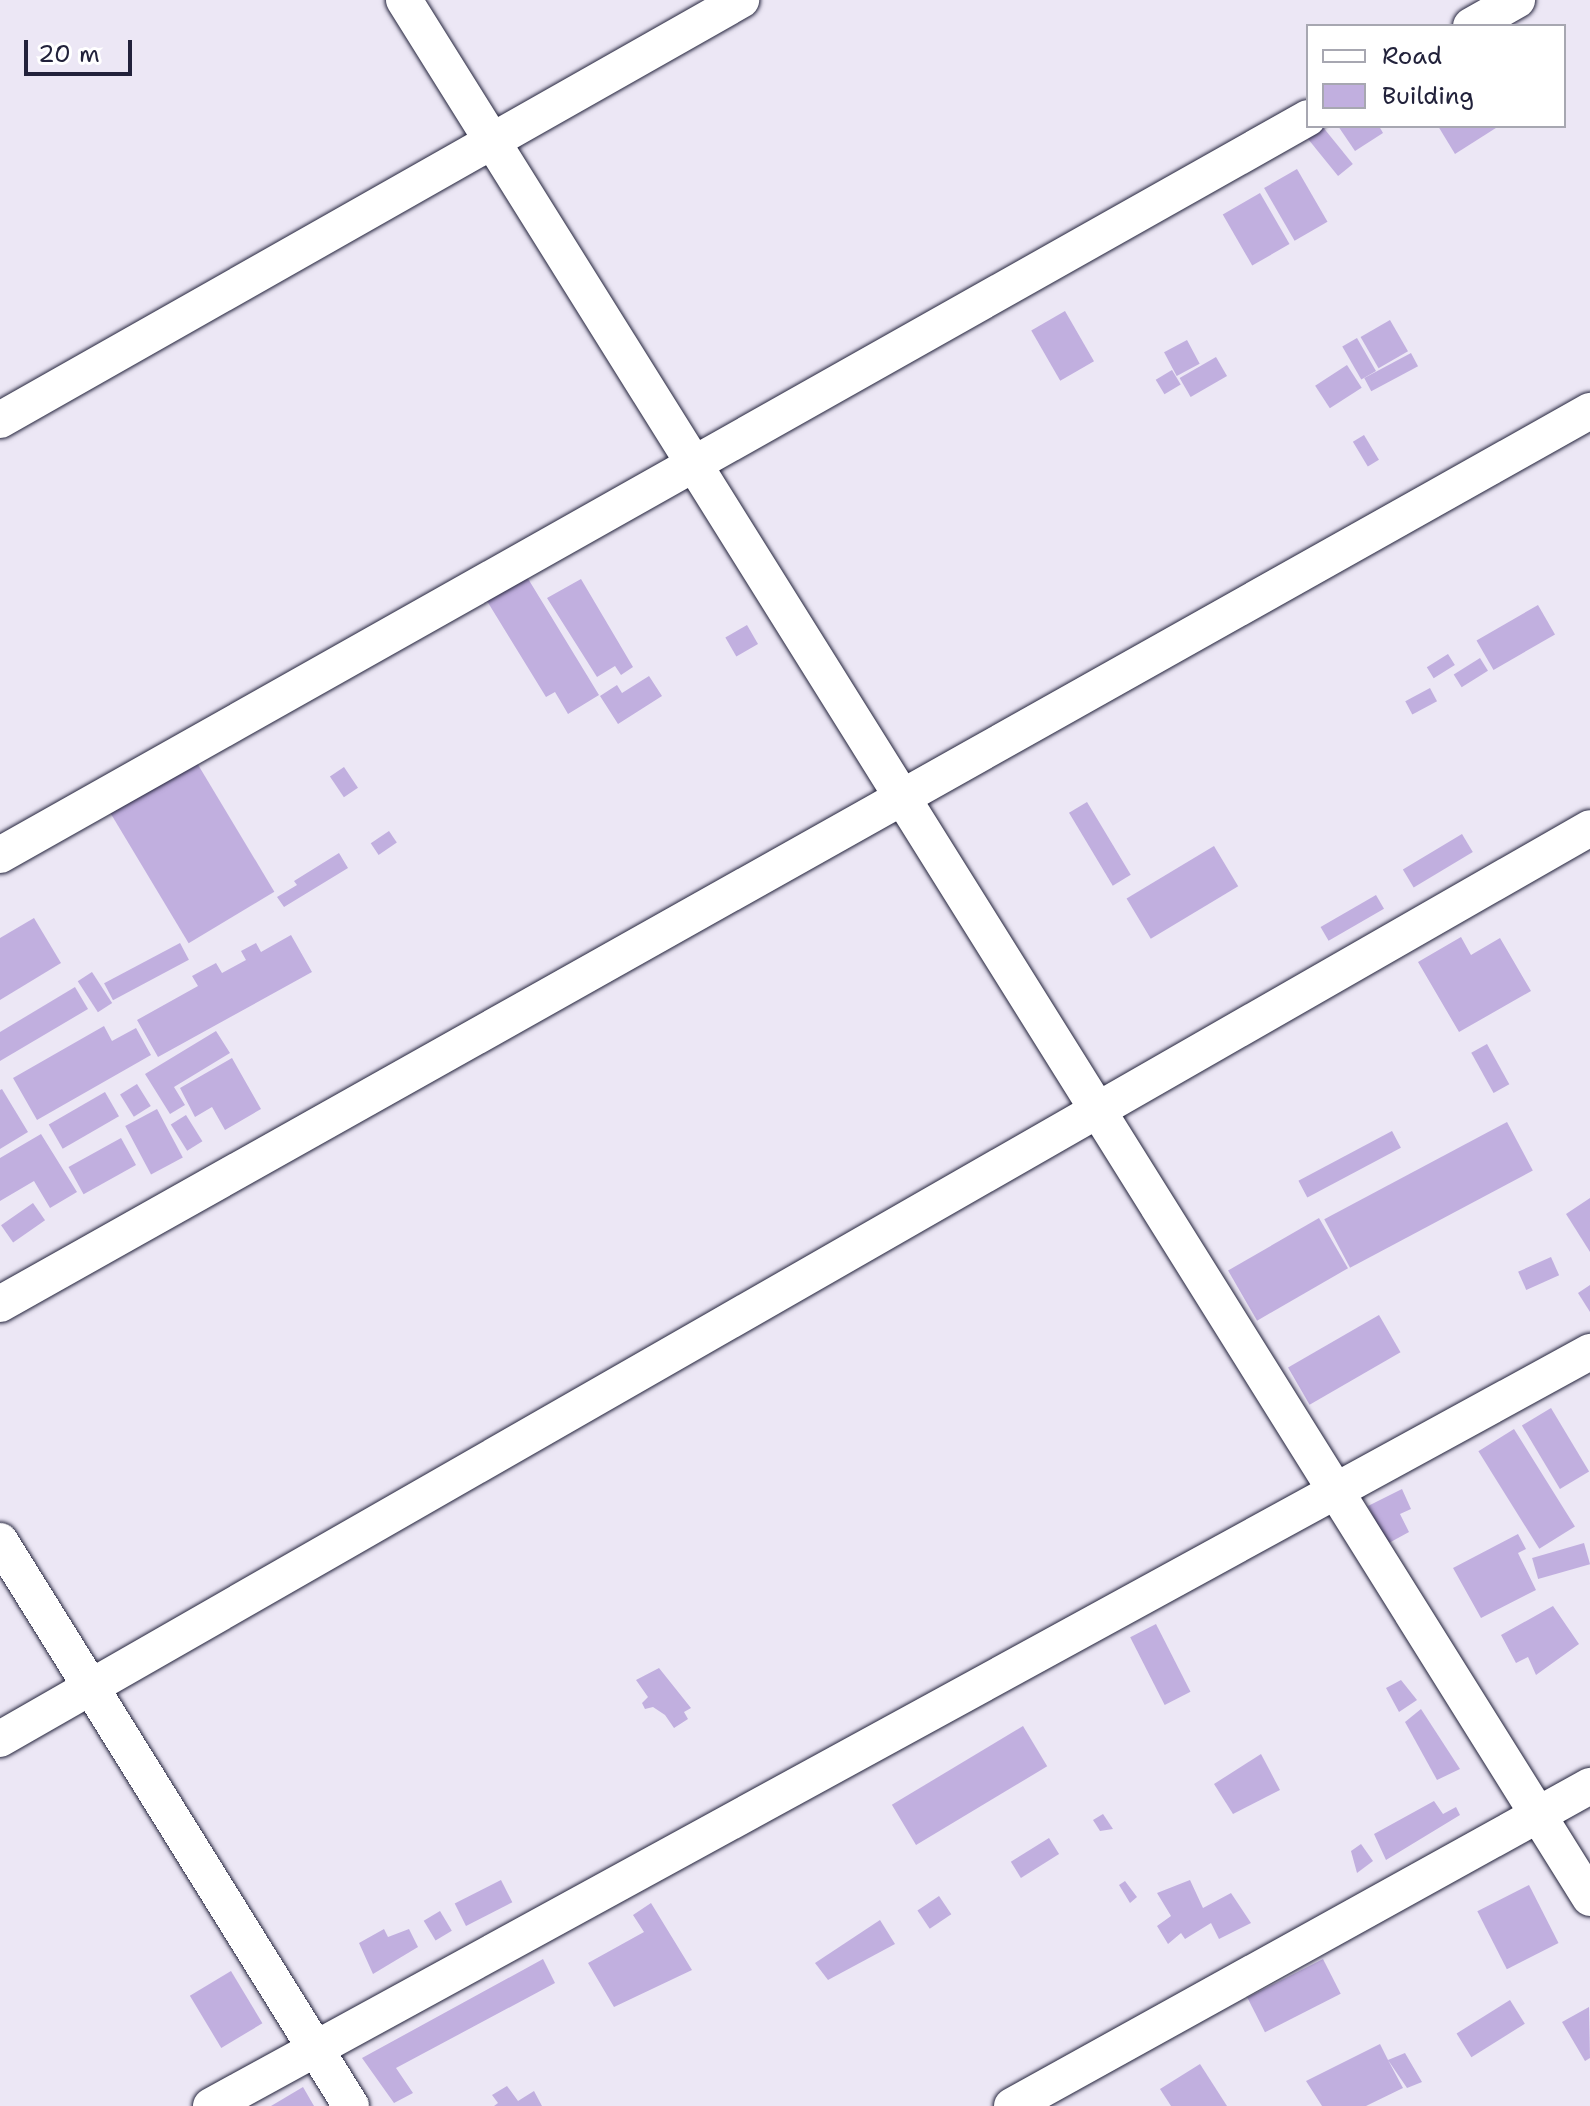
<!DOCTYPE html>
<style>
body{margin:0}
#map{position:relative;width:1590px;height:2106px;overflow:hidden;background:#ece7f5;font-family:"Shantell Sans",sans-serif}
div>[style]{position:absolute}
.building>*{inset:0;background:#c1afdf;transform-origin:0 0}
.roads{filter:drop-shadow(0 0 2px #22223b) drop-shadow(0 0 2px #22223b)}
.street>*{height:36px;margin:-18px;padding:0 18px;transform-origin:18px;border-radius:18px;background:#fff}
span{translate:-50% -50%;white-space:nowrap;text-align:center;line-height:1.15;-webkit-text-stroke:7px #fff;paint-order:stroke}
.legend{position:absolute;left:1306px;top:24px;width:260px;height:104px;box-sizing:border-box;background:#fff;border:2px solid #a7a7b1;margin:0;padding:10px 14px;list-style:none;font-size:24px;color:#22223b}
.legend li{display:flex;align-items:center;gap:16px;height:40px}
.legend b{width:40px;border:2px solid #a7a7b1}
.scale{position:absolute;left:24px;top:40px;width:108px;height:36px;box-sizing:border-box;border:4px solid #22223b;border-top:0;padding-left:10px;font-size:24px;line-height:28px;white-space:nowrap;color:#22223b;-webkit-text-stroke:6px #fff;paint-order:stroke}
</style>
<div id="map">
<div class="building">
<i style="left:1322px;top:126px;width:49px;height:19px;rotate:51deg"></i>
<i style="clip-path:polygon(1338px 126px,1379px 126px,1383px 133px,1355px 151px)"></i>
<i style="clip-path:polygon(1438px 126px,1499px 126px,1455px 154px)"></i>
<i style="left:1297px;top:169px;width:61px;height:38px;rotate:60deg"></i>
<i style="left:1260px;top:193px;width:59px;height:43px;rotate:60deg"></i>
<i style="left:1065px;top:311px;width:58px;height:39px;rotate:60deg"></i>
<i style="left:1390px;top:320px;width:36px;height:34px;rotate:60deg"></i>
<i style="left:1357px;top:338px;width:38px;height:17px;rotate:60deg"></i>
<i style="left:1187px;top:340px;width:27px;height:26px;rotate:62deg"></i>
<i style="left:1411px;top:353px;width:15px;height:53px;rotate:62deg"></i>
<i style="left:1216px;top:357px;width:22px;height:42px;rotate:60deg"></i>
<i style="left:1347px;top:365px;width:27px;height:38px;rotate:57deg"></i>
<i style="left:1172px;top:370px;width:17px;height:19px;rotate:59deg"></i>
<i style="left:1364px;top:435px;width:29px;height:13px;rotate:59deg"></i>
<i style="clip-path:polygon(527px 577px,599px 695px,568px 714px,555px 692px,546px 697px,487px 601px)"></i>
<i style="clip-path:polygon(581px 579px,633px 667px,621px 675px,615px 666px,597px 677px,547px 598px)"></i>
<i style="left:1538px;top:605px;width:34px;height:71px;rotate:60deg"></i>
<i style="left:747px;top:625px;width:22px;height:25px;rotate:60deg"></i>
<i style="left:1448px;top:654px;width:13px;height:25px;rotate:58deg"></i>
<i style="left:1480px;top:658px;width:15px;height:31px;rotate:58deg"></i>
<i style="clip-path:polygon(649px 676px,662px 696px,618px 724px,600px 696px,617px 685px,622px 693px)"></i>
<i style="left:1430px;top:688px;width:15px;height:28px;rotate:62deg"></i>
<i style="left:194px;top:758px;width:156px;height:100px;rotate:59deg"></i>
<i style="left:344px;top:767px;width:25px;height:17px;rotate:56deg"></i>
<i style="left:1087px;top:802px;width:85px;height:21px;rotate:59deg"></i>
<i style="left:389px;top:831px;width:14px;height:22px;rotate:56deg"></i>
<i style="left:1462px;top:834px;width:21px;height:69px;rotate:59deg"></i>
<i style="left:1214px;top:846px;width:47px;height:102px;rotate:59deg"></i>
<i style="clip-path:polygon(339px 853px,348px 868px,284px 907px,277px 897px,297px 885px,294px 881px)"></i>
<i style="left:1376px;top:895px;width:16px;height:64px;rotate:60deg"></i>
<i style="clip-path:polygon(34px 918px,61px 963px,0 1000px,0 938px)"></i>
<i style="clip-path:polygon(291px 935px,312px 972px,158px 1057px,137px 1020px,198px 986px,192px 976px,216px 963px,222px 973px,246px 960px,241px 951px,256px 943px,261px 952px)"></i>
<i style="clip-path:polygon(1461px 937px,1471px 955px,1500px 938px,1531px 991px,1459px 1032px,1418px 962px)"></i>
<i style="left:180px;top:943px;width:19px;height:86px;rotate:62deg"></i>
<i style="left:92px;top:972px;width:37px;height:17px;rotate:57deg"></i>
<i style="clip-path:polygon(75px 987px,88px 1009px,0 1061px,0 1032px)"></i>
<i style="clip-path:polygon(104px 1026px,112px 1041px,136px 1028px,151px 1055px,37px 1120px,13px 1078px)"></i>
<i style="clip-path:polygon(216px 1031px,230px 1053px,174px 1087px,185px 1105px,170px 1114px,145px 1074px)"></i>
<i style="left:1487px;top:1044px;width:46px;height:18px;rotate:61deg"></i>
<i style="clip-path:polygon(232px 1058px,261px 1109px,225px 1130px,212px 1107px,195px 1117px,180px 1088px)"></i>
<i style="left:137px;top:1084px;width:26px;height:20px;rotate:58deg"></i>
<i style="clip-path:polygon(2px 1089px,28px 1132px,0 1149px,0 1090px)"></i>
<i style="left:105px;top:1092px;width:28px;height:65px;rotate:60deg"></i>
<i style="left:157px;top:1109px;width:55px;height:36px;rotate:62deg"></i>
<i style="left:186px;top:1115px;width:31px;height:18px;rotate:58deg"></i>
<i style="left:1507px;top:1122px;width:55px;height:207px;rotate:62deg"></i>
<i style="left:1392px;top:1131px;width:19px;height:106px;rotate:62deg"></i>
<i style="clip-path:polygon(41px 1134px,77px 1192px,50px 1208px,34px 1181px,0 1201px,0 1158px)"></i>
<i style="left:121px;top:1138px;width:31px;height:60px;rotate:61deg"></i>
<i style="clip-path:polygon(1590px 1198px,1590px 1252px,1566px 1214px)"></i>
<i style="left:33px;top:1203px;width:21px;height:39px;rotate:55deg"></i>
<i style="left:1319px;top:1218px;width:58px;height:105px;rotate:60deg"></i>
<i style="left:1551px;top:1257px;width:20px;height:36px;rotate:66deg"></i>
<i style="clip-path:polygon(1590px 1285px,1590px 1312px,1578px 1293px)"></i>
<i style="left:1379px;top:1315px;width:43px;height:105px;rotate:60deg"></i>
<i style="left:1551px;top:1408px;width:74px;height:34px;rotate:59deg"></i>
<i style="left:1514px;top:1429px;width:115px;height:42px;rotate:58deg"></i>
<i style="clip-path:polygon(1402px 1489px,1411px 1509px,1400px 1514px,1409px 1532px,1387px 1544px,1368px 1506px)"></i>
<i style="clip-path:polygon(1518px 1534px,1526px 1549px,1518px 1553px,1536px 1590px,1481px 1618px,1453px 1568px)"></i>
<i style="left:1584px;top:1543px;width:22px;height:54px;rotate:74deg"></i>
<i style="clip-path:polygon(1553px 1606px,1579px 1644px,1536px 1675px,1528px 1657px,1516px 1663px,1501px 1635px)"></i>
<i style="left:1156px;top:1624px;width:76px;height:29px;rotate:63deg"></i>
<i style="clip-path:polygon(659px 1668px,691px 1708px,684px 1712px,688px 1719px,674px 1728px,665px 1715px,653px 1707px,645px 1709px,642px 1703px,648px 1697px,636px 1680px)"></i>
<i style="clip-path:polygon(1401px 1680px,1417px 1700px,1399px 1712px,1386px 1688px)"></i>
<i style="clip-path:polygon(1421px 1709px,1460px 1769px,1437px 1780px,1405px 1722px)"></i>
<i style="left:1023px;top:1726px;width:47px;height:153px;rotate:59deg"></i>
<i style="clip-path:polygon(1261px 1754px,1280px 1790px,1233px 1814px,1214px 1784px)"></i>
<i style="clip-path:polygon(1434px 1801px,1443px 1814px,1456px 1807px,1460px 1815px,1386px 1860px,1374px 1834px)"></i>
<i style="clip-path:polygon(1103px 1814px,1113px 1829px,1100px 1831px,1093px 1820px)"></i>
<i style="left:1049px;top:1838px;width:19px;height:45px;rotate:58deg"></i>
<i style="clip-path:polygon(1361px 1844px,1373px 1861px,1357px 1873px,1351px 1851px)"></i>
<i style="left:501px;top:1880px;width:25px;height:52px;rotate:63deg"></i>
<i style="clip-path:polygon(1190px 1880px,1203px 1908px,1231px 1893px,1251px 1923px,1219px 1939px,1211px 1923px,1185px 1939px,1181px 1933px,1168px 1944px,1157px 1926px,1171px 1916px,1157px 1893px)"></i>
<i style="clip-path:polygon(1125px 1881px,1137px 1897px,1130px 1903px,1119px 1885px)"></i>
<i style="left:1529px;top:1885px;width:65px;height:58px;rotate:63deg"></i>
<i style="left:939px;top:1896px;width:22px;height:26px;rotate:56deg"></i>
<i style="clip-path:polygon(651px 1903px,692px 1970px,614px 2007px,588px 1963px,644px 1932px,633px 1915px)"></i>
<i style="left:440px;top:1911px;width:23px;height:19px;rotate:59deg"></i>
<i style="clip-path:polygon(880px 1920px,895px 1944px,828px 1980px,815px 1963px)"></i>
<i style="clip-path:polygon(384px 1929px,388px 1937px,409px 1929px,418px 1947px,373px 1974px,359px 1943px)"></i>
<i style="clip-path:polygon(543px 1959px,555px 1983px,396px 2068px,413px 2093px,394px 2103px,362px 2058px)"></i>
<i style="left:1323px;top:1959px;width:39px;height:85px;rotate:63deg"></i>
<i style="left:231px;top:1971px;width:61px;height:48px;rotate:59deg"></i>
<i style="left:1510px;top:2000px;width:28px;height:63px;rotate:58deg"></i>
<i style="clip-path:polygon(1589px 2007px,1590px 2058px,1585px 2061px,1562px 2022px)"></i>
<i style="clip-path:polygon(1380px 2044px,1388px 2060px,1405px 2053px,1422px 2082px,1407px 2088px,1388px 2060px,1403px 2088px,1366px 2106px,1322px 2106px,1306px 2081px)"></i>
<i style="clip-path:polygon(1200px 2064px,1227px 2106px,1171px 2106px,1160px 2089px)"></i>
<i style="clip-path:polygon(507px 2086px,518px 2101px,534px 2091px,542px 2106px,494px 2106px,498px 2103px,492px 2095px)"></i>
<i style="clip-path:polygon(303px 2087px,314px 2106px,271px 2106px)"></i>
</div>
<div class="roads">
<div class="street">
<i style="left:404px;top:0;width:2238px;rotate:58deg"></i>
<i style="left:1471px;top:26px;width:53px;rotate:-29.5deg"></i>
<i style="left:0;top:420px;width:852px;rotate:-29.54deg"></i>
<i style="left:0;top:855px;width:1501px;rotate:-29.4deg"></i>
<i style="left:0;top:1304px;width:1824px;rotate:-29.32deg"></i>
<i style="left:0;top:1541px;width:665px;rotate:58.15deg"></i>
<i style="left:0;top:1739px;width:1832px;rotate:-29.81deg"></i>
<i style="left:211px;top:2106px;width:1572px;rotate:-28.67deg"></i>
<i style="left:1012px;top:2106px;width:661px;rotate:-28.97deg"></i>
</div>
</div>
<ul class="legend">
<li><b style="height:10px;background:#fff"></b>Road</li>
<li><b style="height:22px;background:#c1afdf"></b>Building</li>
</ul>
<div class="scale">20 m</div>
</div>
